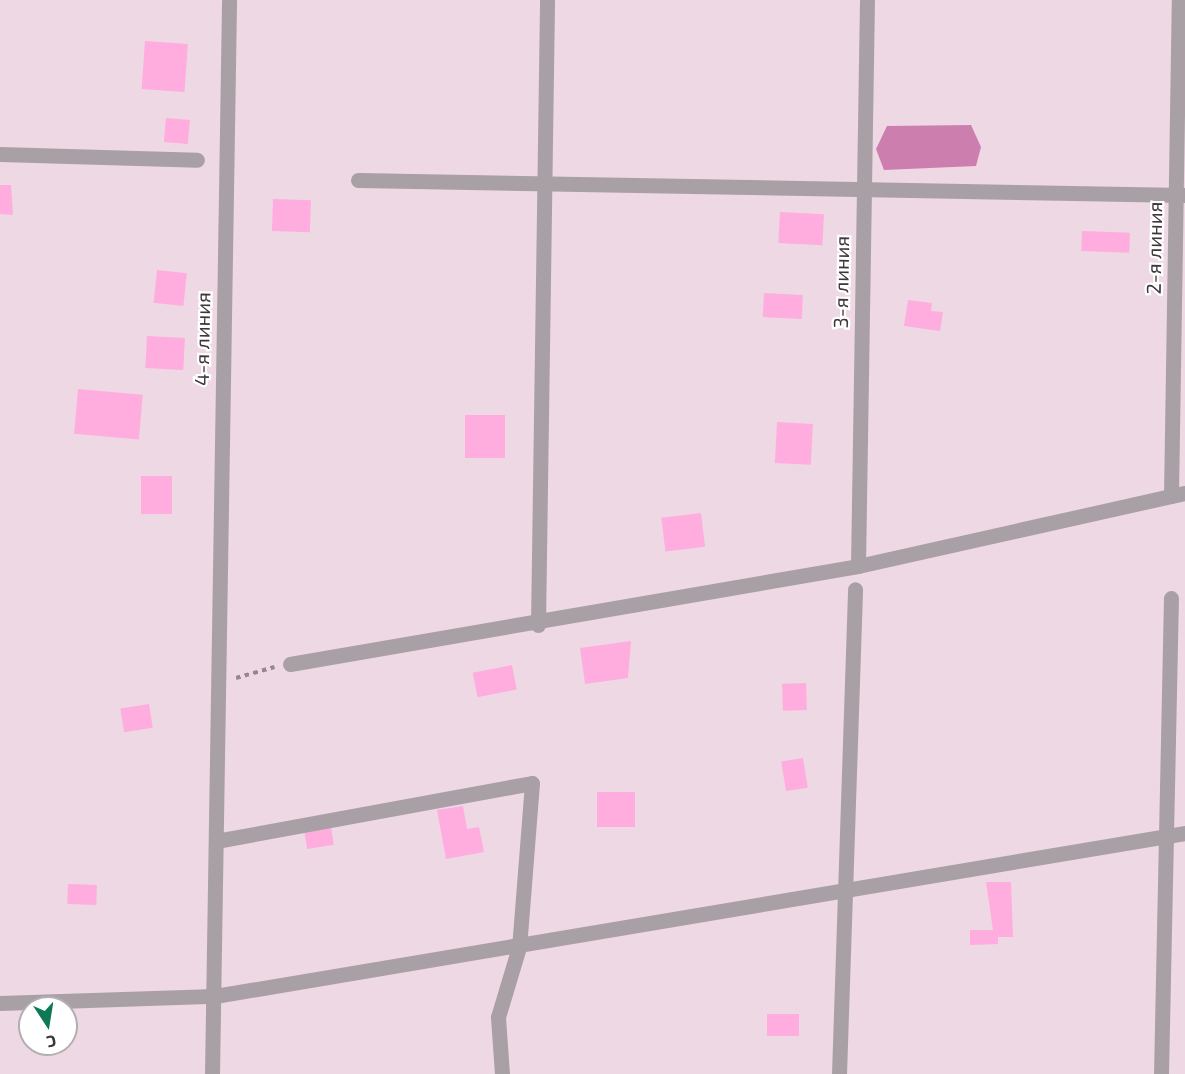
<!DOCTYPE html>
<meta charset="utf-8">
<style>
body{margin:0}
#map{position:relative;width:1185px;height:1074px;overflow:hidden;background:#eed8e4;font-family:"Exo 2",sans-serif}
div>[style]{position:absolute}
.water>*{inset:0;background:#cc7fae}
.building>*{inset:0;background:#ffadde;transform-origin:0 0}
.path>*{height:4px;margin-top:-2px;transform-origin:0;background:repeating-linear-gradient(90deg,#96878f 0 4.5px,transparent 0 9px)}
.minor>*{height:15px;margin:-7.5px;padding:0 7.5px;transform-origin:7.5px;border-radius:7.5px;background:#a9a0a5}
span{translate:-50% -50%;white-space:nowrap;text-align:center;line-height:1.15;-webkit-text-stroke:4.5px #fff;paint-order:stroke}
.street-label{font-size:20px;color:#3e363a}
.north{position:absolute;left:18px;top:996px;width:60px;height:60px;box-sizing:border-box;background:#fff;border:2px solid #b2afb0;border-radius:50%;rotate:168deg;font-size:16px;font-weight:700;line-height:24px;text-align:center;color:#3e363a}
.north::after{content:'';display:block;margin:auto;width:21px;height:27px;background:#0d7a55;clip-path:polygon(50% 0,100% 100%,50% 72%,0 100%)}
</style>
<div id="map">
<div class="water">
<i style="clip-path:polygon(971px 125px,981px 147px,976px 166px,884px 170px,876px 149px,887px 126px)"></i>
</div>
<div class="building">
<i style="left:145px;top:41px;width:43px;height:48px;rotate:4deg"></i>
<i style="left:166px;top:118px;width:24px;height:24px;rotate:5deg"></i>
<i style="clip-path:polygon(0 185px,11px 185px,13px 215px,0 214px)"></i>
<i style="left:273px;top:199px;width:38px;height:32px;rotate:2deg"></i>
<i style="left:780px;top:212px;width:44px;height:31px;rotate:3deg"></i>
<i style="left:1082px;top:231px;width:48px;height:20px;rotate:2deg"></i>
<i style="left:157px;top:270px;width:30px;height:33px;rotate:6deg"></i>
<i style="left:764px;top:293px;width:39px;height:24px;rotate:3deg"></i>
<i style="clip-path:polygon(908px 300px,932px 303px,931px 311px,943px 312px,940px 331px,904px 326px)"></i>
<i style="left:147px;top:336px;width:38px;height:32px;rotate:3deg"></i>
<i style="left:78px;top:389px;width:65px;height:45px;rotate:5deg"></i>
<i style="left:465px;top:415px;width:40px;height:43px"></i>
<i style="left:777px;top:422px;width:36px;height:41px;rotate:3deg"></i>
<i style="left:141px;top:476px;width:31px;height:38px"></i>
<i style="left:701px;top:513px;width:34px;height:40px;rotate:83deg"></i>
<i style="clip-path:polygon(631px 641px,628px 678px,585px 684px,580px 648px)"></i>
<i style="left:512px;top:665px;width:25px;height:40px;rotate:79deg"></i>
<i style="left:806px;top:683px;width:27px;height:24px;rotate:88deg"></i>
<i style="left:149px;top:704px;width:24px;height:29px;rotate:81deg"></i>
<i style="left:803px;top:758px;width:30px;height:22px;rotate:81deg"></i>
<i style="left:597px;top:792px;width:38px;height:35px"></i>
<i style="clip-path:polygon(463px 806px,467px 829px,479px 827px,484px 852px,446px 859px,437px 810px)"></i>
<i style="left:331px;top:827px;width:18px;height:27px;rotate:81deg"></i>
<i style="clip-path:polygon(986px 882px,1011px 882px,1013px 937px,998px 937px,998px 944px,970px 945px,970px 930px,993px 930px)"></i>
<i style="left:68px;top:884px;width:29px;height:20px;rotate:2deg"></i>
<i style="left:767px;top:1014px;width:32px;height:22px"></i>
</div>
<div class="path">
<i style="left:236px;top:678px;width:40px;rotate:-16deg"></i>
</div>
<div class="minor">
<i style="left:0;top:154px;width:197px;rotate:1.7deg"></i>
<i style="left:358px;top:180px;width:827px;rotate:1.04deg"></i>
<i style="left:1171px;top:496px;width:496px;rotate:-89.1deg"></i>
<i style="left:858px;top:566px;width:566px;rotate:-89.09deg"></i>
<i style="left:538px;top:625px;width:625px;rotate:-89.17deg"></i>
<i style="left:290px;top:664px;width:576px;rotate:-9.79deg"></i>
<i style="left:858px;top:566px;width:335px;rotate:-12.6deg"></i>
<i style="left:216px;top:841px;width:321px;rotate:-10.4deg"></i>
<i style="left:532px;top:783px;width:165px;rotate:94.5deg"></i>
<i style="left:519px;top:947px;width:73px;rotate:106.7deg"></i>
<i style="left:498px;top:1017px;width:57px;rotate:86deg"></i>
<i style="left:0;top:1003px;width:215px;rotate:-1.9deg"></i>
<i style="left:215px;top:996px;width:984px;rotate:-9.54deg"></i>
<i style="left:212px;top:1074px;width:1074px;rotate:-89.09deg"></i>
<i style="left:839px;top:1074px;width:485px;rotate:-88.1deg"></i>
<i style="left:1161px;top:1074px;width:476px;rotate:-88.8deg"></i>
</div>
<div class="street-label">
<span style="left:1154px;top:248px;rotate:-89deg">2-я линия</span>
<span style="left:841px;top:282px;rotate:-89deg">3-я линия</span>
<span style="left:202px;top:339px;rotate:-89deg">4-я линия</span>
</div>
<div class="north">С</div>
</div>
